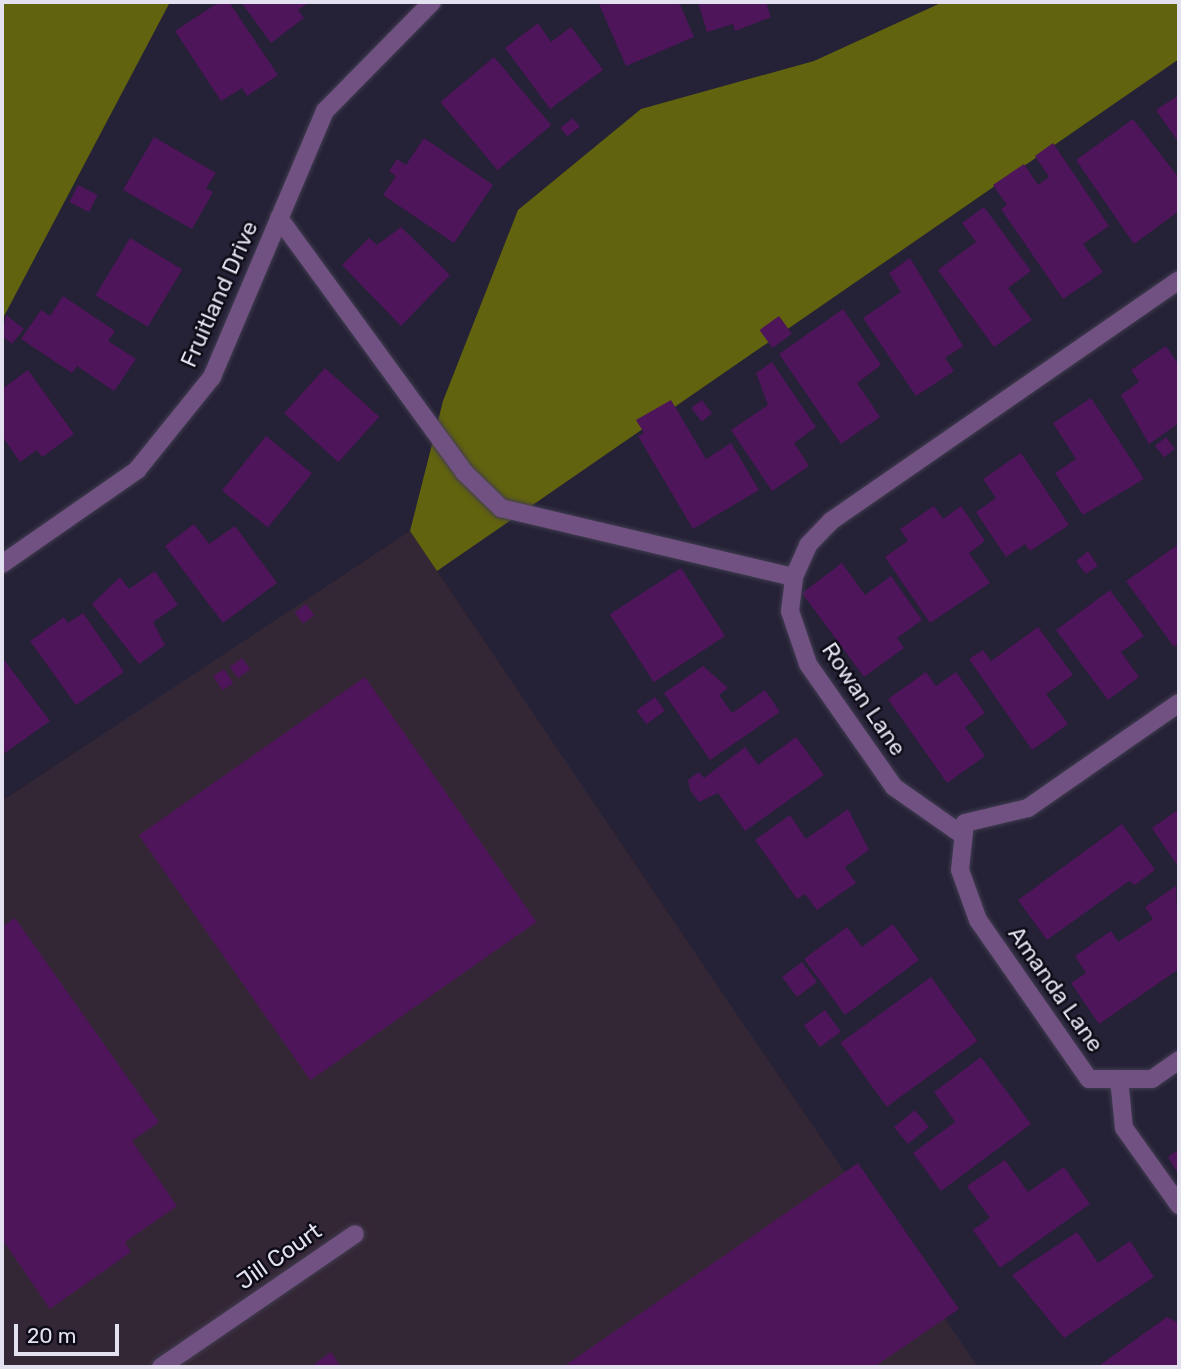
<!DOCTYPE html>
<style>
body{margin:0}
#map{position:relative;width:1181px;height:1369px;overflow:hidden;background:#252136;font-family:Rubik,sans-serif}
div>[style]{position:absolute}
.industrial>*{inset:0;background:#342735}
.forest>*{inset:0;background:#62630e}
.building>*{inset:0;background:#4e155a;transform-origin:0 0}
.roads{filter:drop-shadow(0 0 2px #403c50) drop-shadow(0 0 2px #403c50)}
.lane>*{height:18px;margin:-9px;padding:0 9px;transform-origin:9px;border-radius:9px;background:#715181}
.street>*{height:18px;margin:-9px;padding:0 9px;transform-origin:9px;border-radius:9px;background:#715181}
span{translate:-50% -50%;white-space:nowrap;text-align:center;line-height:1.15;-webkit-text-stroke:5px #0e0c16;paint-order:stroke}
.street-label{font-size:23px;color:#e3e1ef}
.frame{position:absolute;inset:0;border:4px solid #e3e1ef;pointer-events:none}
.scale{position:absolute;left:14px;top:1324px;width:105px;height:32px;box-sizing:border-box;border:4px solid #e3e1ef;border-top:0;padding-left:9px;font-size:21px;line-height:24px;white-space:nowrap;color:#e3e1ef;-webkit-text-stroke:5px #0e0c16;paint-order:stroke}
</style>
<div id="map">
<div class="industrial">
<i style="clip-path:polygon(410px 531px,729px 1003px,978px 1367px,2px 1367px,2px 801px)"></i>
</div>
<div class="forest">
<i style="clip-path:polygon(2px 2px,170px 2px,2px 320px)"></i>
<i style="clip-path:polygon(943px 2px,1179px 2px,1179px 59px,437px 571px,410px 531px,443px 401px,518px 210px,641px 109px,814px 61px)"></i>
</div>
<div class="building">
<i style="clip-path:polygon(219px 2px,229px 2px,278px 75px,247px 96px,242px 88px,221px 101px,175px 31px)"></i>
<i style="clip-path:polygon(241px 2px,310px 2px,298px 10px,304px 18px,271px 43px)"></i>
<i style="clip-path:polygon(598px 2px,679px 2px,694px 37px,626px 66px)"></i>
<i style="clip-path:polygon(698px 2px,766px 2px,771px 17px,735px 31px,733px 24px,707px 32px)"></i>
<i style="clip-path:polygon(538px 23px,551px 42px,571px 27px,603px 70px,550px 109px,505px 48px)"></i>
<i style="left:494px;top:57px;width:89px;height:70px;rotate:50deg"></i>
<i style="clip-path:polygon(1179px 95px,1179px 143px,1156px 110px)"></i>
<i style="left:573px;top:118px;width:11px;height:16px;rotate:52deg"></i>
<i style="clip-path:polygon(1133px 119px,1179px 178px,1179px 211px,1134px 244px,1076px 160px)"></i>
<i style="clip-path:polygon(154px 137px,216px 173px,206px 188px,213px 192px,192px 229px,123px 190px)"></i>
<i style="clip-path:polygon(424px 138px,493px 185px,454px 243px,383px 195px,396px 176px,389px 171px,397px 159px,406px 165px)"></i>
<i style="clip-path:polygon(1053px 143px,1109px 226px,1083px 244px,1103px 272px,1063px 299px,1001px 209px,1007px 205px,993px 185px,1024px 164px,1038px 185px,1049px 177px,1035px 156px)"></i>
<i style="left:78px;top:185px;width:22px;height:19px;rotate:27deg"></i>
<i style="clip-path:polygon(984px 207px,1031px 271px,1008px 288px,1032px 320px,994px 347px,938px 270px,976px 242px,962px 223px)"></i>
<i style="clip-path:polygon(401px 227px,450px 275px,401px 326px,342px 265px,369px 238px,377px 245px)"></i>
<i style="left:130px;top:238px;width:61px;height:67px;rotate:31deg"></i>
<i style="clip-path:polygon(910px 258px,963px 346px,945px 358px,954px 371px,916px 396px,863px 318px,901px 292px,889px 273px)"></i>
<i style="clip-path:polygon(63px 296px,115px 331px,108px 341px,136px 359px,114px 391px,77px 366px,72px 373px,21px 339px,41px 310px,50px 316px)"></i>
<i style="clip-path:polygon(843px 309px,881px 365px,857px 383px,880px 417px,841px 444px,779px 354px)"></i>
<i style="clip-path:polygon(6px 315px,24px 329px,12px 344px,2px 336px)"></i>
<i style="left:779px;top:316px;width:22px;height:24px;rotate:54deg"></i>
<i style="clip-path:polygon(1166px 346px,1179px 365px,1179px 423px,1149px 444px,1121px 395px,1139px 382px,1131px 370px)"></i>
<i style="clip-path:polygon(772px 362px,816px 427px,794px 443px,809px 466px,772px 491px,731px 430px,768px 405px,756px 373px)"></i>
<i style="left:325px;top:368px;width:73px;height:61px;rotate:42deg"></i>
<i style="clip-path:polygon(28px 370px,74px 434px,42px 457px,37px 450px,20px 462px,2px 436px,2px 389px)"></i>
<i style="clip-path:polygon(1091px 398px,1144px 479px,1083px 515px,1055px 473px,1076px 459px,1053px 423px)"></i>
<i style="clip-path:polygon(671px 400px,706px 459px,731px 443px,759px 490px,693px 529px,638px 436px,644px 433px,636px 420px)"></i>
<i style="left:702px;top:400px;width:17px;height:13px;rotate:54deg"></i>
<i style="left:266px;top:436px;width:59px;height:70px;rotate:39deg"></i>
<i style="left:1166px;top:437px;width:15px;height:14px;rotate:53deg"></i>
<i style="clip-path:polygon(1021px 453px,1069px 525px,1030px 551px,1025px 544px,1006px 557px,976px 512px,996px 498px,983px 479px)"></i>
<i style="clip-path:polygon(934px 506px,943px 519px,961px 506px,985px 541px,969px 553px,990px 583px,930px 623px,885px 557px,908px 541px,900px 529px)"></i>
<i style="clip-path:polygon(194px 524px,209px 544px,235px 526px,277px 583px,223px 623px,165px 546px)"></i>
<i style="clip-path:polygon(1179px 544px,1179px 643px,1174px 647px,1126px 581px)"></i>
<i style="clip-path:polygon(1088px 551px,1098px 566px,1086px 574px,1076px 561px)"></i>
<i style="clip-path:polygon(842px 563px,865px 595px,891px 576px,922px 620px,897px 638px,904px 648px,864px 677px,802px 593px)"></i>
<i style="left:681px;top:568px;width:81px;height:85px;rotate:57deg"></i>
<i style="clip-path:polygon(155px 571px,178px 605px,153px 622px,165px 645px,139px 664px,92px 604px,120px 577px,129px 589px)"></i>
<i style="clip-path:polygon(1110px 590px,1144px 636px,1121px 652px,1139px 677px,1108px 700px,1056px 630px)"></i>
<i style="left:306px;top:604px;width:14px;height:14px;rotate:54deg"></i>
<i style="clip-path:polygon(83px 613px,124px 672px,76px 705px,30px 641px,64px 617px,68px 623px)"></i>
<i style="clip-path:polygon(1038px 627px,1073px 675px,1046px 694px,1068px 724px,1032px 750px,969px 659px,983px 650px,991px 661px)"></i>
<i style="clip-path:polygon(2px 657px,50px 721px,2px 755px)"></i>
<i style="left:242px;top:658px;width:14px;height:15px;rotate:54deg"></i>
<i style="clip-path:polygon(703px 666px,728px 688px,719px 695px,732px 713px,765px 690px,780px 712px,710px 760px,664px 693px)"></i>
<i style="left:224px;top:669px;width:17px;height:13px;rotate:57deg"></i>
<i style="clip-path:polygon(926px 672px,936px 686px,956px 672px,985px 713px,965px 727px,985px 756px,947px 783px,888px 699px)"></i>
<i style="left:365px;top:677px;width:299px;height:276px;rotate:55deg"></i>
<i style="left:655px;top:697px;width:17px;height:23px;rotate:54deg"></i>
<i style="clip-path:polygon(796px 737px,824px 775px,745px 831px,718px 793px,699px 802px,690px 790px,688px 780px,699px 772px,704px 778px,745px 747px,758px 765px)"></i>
<i style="clip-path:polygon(848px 809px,869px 850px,845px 867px,856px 883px,817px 910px,805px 894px,797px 899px,755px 840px,790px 815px,806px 839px)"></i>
<i style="clip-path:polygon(1179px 809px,1179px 863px,1177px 865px,1152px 828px)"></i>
<i style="clip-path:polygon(1122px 824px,1155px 870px,1135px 885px,1129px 881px,1047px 940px,1018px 900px)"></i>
<i style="clip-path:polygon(1176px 886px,1179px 969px,1099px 1024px,1071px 983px,1086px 973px,1075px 956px,1111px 931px,1118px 942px,1153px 919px,1145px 907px)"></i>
<i style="clip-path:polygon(15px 918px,159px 1122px,132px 1141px,177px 1206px,125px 1242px,131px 1252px,50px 1309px,2px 1239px,2px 927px)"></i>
<i style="clip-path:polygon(893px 924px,919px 960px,845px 1015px,804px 959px,847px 927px,862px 947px)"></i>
<i style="left:802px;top:962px;width:25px;height:25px;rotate:53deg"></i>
<i style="left:931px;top:977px;width:79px;height:112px;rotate:54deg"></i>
<i style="left:825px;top:1010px;width:27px;height:26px;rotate:54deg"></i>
<i style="clip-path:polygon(981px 1057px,1031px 1124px,941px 1191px,913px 1153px,955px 1122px,934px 1092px)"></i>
<i style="left:915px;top:1110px;width:22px;height:27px;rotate:51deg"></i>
<i style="clip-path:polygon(1179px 1149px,1179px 1175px,1168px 1157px)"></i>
<i style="clip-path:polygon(1005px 1160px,1028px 1192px,1064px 1167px,1090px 1204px,1000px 1268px,973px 1230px,990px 1218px,967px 1186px)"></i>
<i style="clip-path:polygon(858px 1163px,959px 1309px,874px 1367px,563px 1367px)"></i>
<i style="clip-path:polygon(1077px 1232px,1098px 1263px,1130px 1241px,1154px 1277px,1064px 1338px,1012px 1275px)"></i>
<i style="clip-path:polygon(1167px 1317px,1179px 1323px,1179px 1367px,1097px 1367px)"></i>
<i style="clip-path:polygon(331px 1352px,341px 1367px,310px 1367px)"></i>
</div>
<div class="roads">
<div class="lane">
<i style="left:279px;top:218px;width:314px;rotate:53.9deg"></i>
<i style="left:464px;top:472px;width:52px;rotate:44.2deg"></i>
<i style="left:501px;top:508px;width:301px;rotate:13.3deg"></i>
</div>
<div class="street">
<i style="left:2px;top:564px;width:165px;rotate:-34.8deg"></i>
<i style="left:137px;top:470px;width:119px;rotate:-51.1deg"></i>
<i style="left:212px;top:377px;width:289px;rotate:-67deg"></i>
<i style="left:325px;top:111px;width:153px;rotate:-45.5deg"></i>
<i style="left:1179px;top:703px;width:184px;rotate:145.2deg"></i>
<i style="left:1028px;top:808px;width:65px;rotate:166.6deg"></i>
<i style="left:965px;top:823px;width:47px;rotate:96.1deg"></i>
<i style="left:960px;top:870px;width:53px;rotate:70.2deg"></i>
<i style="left:978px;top:920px;width:194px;rotate:55.1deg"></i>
<i style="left:1089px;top:1079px;width:63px"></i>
<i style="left:1152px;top:1079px;width:33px;rotate:-35deg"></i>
<i style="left:961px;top:834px;width:82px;rotate:-145deg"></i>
<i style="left:894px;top:787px;width:150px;rotate:-125deg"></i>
<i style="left:808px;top:664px;width:56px;rotate:-108.8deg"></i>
<i style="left:790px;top:611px;width:34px;rotate:-83deg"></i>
<i style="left:794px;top:577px;width:35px;rotate:-66deg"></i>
<i style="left:808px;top:545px;width:33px;rotate:-46deg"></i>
<i style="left:831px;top:521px;width:423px;rotate:-34.7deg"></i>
<i style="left:1119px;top:1079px;width:49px;rotate:84.2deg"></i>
<i style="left:1124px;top:1128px;width:95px;rotate:54.5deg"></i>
<i style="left:161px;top:1367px;width:235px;rotate:-34.4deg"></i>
</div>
</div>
<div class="street-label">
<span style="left:219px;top:294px;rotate:-66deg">Fruitland Drive</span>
<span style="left:864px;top:699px;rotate:56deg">Rowan Lane</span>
<span style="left:1056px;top:989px;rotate:55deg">Amanda Lane</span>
<span style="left:279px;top:1256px;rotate:-35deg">Jill Court</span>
</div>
<div class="frame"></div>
<div class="scale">20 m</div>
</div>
